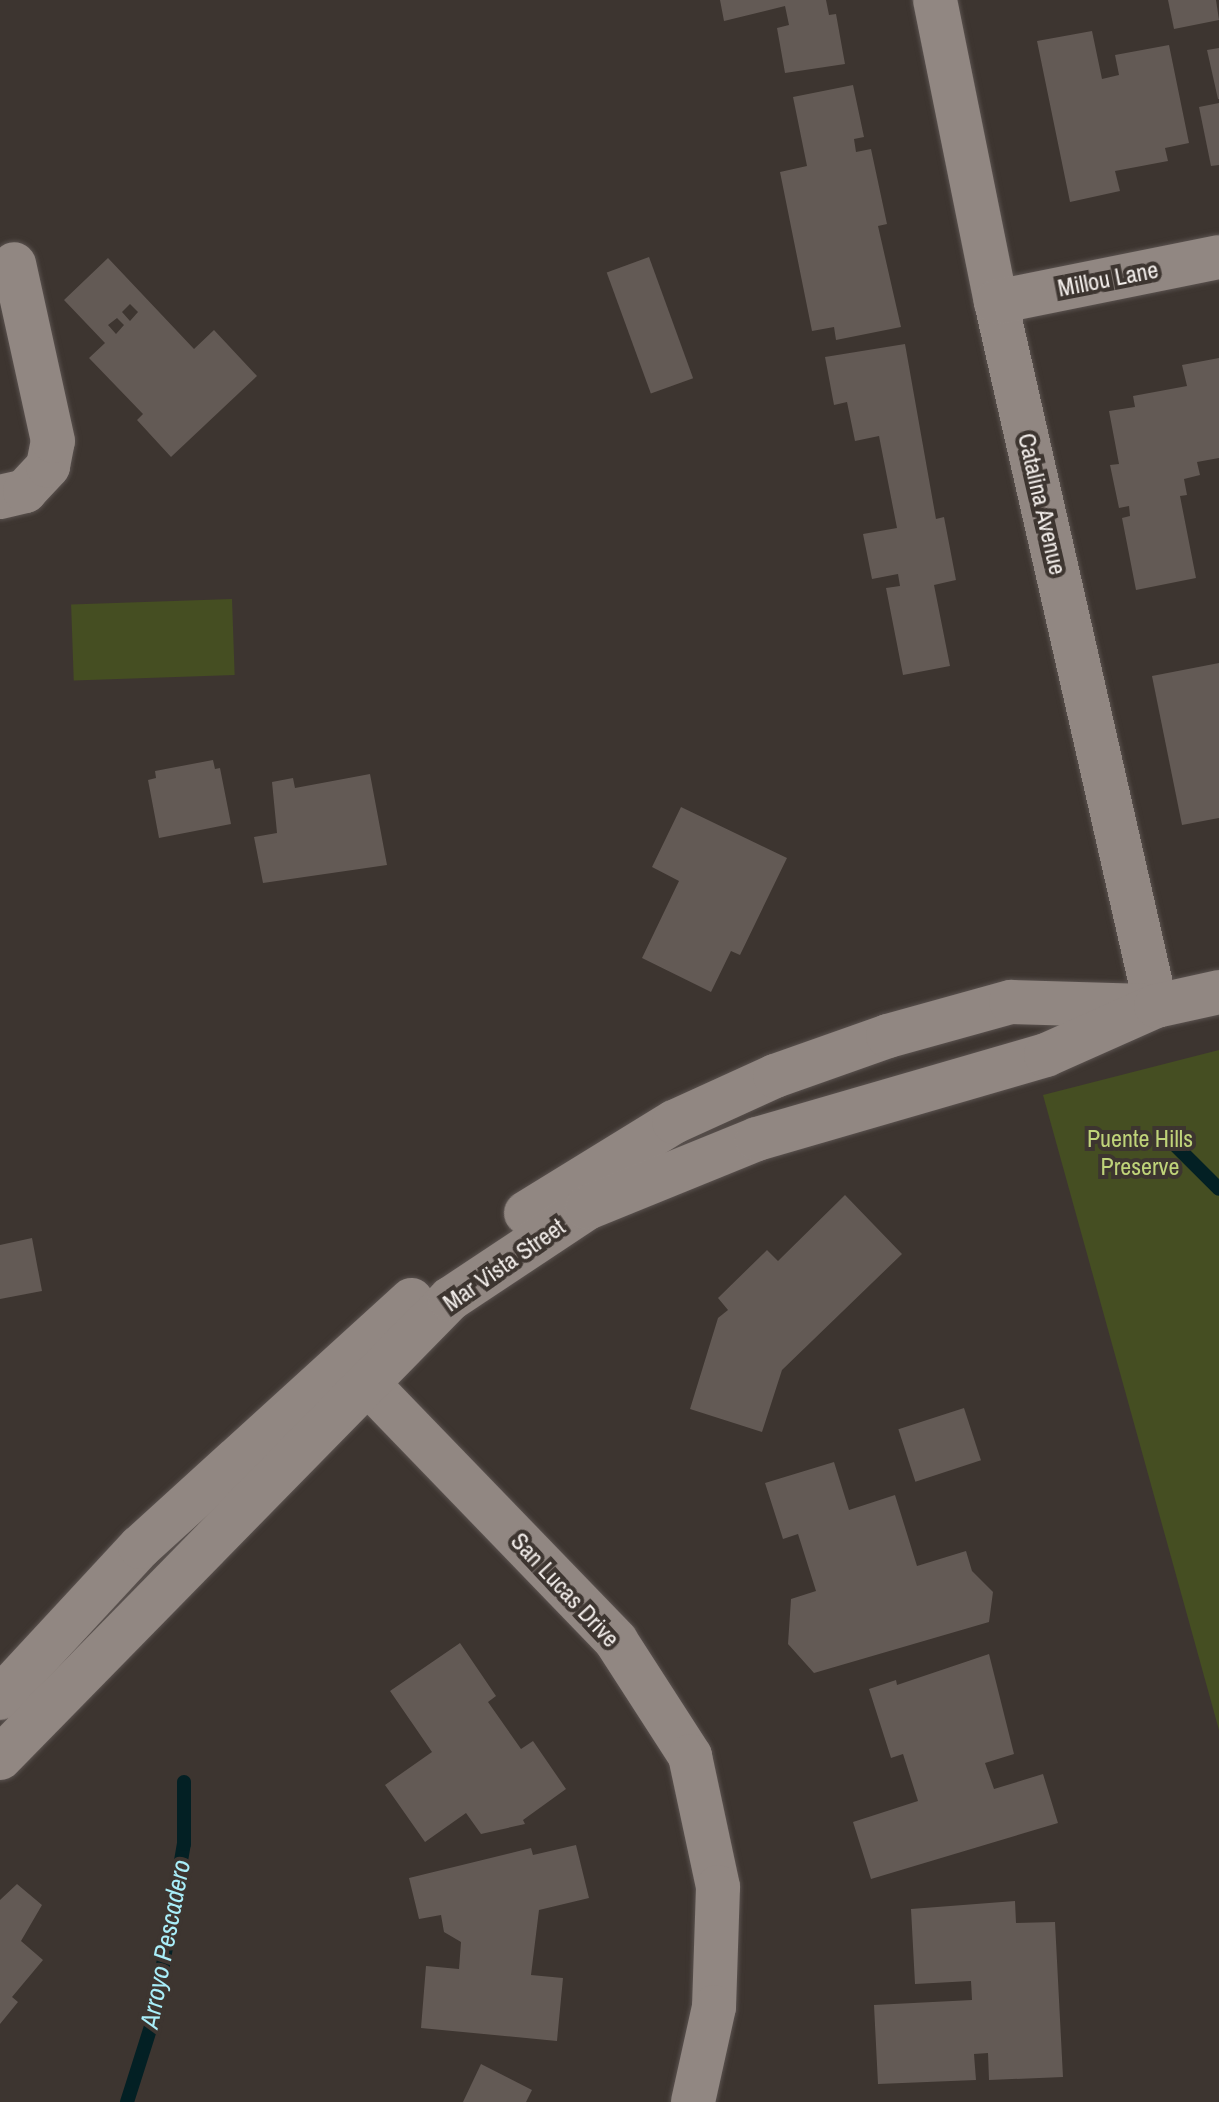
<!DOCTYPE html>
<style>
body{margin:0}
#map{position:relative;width:1219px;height:2102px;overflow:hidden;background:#3d3530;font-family:"Archivo Narrow",sans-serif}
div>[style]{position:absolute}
.green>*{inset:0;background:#454e22;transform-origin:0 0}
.stream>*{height:14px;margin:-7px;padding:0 7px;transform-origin:7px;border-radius:7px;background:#032024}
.building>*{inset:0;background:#635a55;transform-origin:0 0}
.roads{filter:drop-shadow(0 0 2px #5a524f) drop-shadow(0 0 2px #5a524f)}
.minor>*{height:44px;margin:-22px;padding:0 22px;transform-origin:22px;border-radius:22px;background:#918782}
span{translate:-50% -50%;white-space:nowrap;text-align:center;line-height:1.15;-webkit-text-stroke:8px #3d3530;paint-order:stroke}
.street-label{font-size:24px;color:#f2edea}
.park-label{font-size:24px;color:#bfd379}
.water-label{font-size:26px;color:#a9eef9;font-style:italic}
</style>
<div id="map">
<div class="green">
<i style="left:232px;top:599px;width:76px;height:161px;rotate:88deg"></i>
<i style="clip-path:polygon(1219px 1050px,1219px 1730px,1043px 1095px)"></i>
</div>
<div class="stream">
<i style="left:1175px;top:1145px;width:62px;rotate:45deg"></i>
<i style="left:127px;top:2102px;width:89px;rotate:-72.4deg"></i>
<i style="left:154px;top:2017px;width:176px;rotate:-80.2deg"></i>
<i style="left:184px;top:1844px;width:62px;rotate:-90deg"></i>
</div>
<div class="building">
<i style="clip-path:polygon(720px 0,826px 0,829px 15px,836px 14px,845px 64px,785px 73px,777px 28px,789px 25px,785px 6px,724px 21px)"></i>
<i style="clip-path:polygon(1168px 0,1216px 0,1219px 20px,1174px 29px)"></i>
<i style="clip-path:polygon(1092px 31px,1102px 79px,1119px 75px,1115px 55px,1169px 45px,1189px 143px,1165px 148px,1168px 161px,1115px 171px,1120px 191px,1070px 202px,1037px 41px)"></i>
<i style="clip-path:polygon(1219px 48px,1219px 99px,1218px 99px,1207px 50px)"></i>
<i style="clip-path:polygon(853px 85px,864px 137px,854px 139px,856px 152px,871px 149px,887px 224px,878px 226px,901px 327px,836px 340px,834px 327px,812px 331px,780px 172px,807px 166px,793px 97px)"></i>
<i style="clip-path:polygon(1219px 103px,1219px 165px,1211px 166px,1199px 107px)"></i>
<i style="left:649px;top:257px;width:129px;height:45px;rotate:70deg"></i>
<i style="clip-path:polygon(evenodd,108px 258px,194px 349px,214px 330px,257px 376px,171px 457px,137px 420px,143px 414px,89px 358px,105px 343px,64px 300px,108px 258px,130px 304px,138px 312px,130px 321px,122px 312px,130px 304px,108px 258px,117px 318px,124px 325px,116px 334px,108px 325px,117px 318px)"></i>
<i style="clip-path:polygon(905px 344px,936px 519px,944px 517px,956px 580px,934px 585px,950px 666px,903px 675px,886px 588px,900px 586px,898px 574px,872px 579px,863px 534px,897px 528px,879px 436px,855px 441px,847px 402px,834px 405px,825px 357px)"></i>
<i style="clip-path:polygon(1219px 358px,1219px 458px,1197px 462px,1200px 475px,1184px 479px,1187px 495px,1180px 496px,1196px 578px,1136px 590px,1122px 518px,1130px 516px,1129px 506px,1119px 508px,1110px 465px,1119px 464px,1109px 411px,1135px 407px,1133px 396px,1187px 386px,1182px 365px)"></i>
<i style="clip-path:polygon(1219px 663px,1219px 818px,1182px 825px,1152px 676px)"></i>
<i style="clip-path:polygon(213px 760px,215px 769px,220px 768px,231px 824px,159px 838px,148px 780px,156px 778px,155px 771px)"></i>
<i style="clip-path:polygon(370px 774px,387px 865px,263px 883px,254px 837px,277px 833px,272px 782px,293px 778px,295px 788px)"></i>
<i style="clip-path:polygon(681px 807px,787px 858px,740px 955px,731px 951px,711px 992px,642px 958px,679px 881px,652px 867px)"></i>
<i style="clip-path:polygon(845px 1195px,902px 1254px,782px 1370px,762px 1432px,690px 1409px,718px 1318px,728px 1310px,718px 1298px,767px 1250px,778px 1261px)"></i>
<i style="clip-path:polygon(32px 1238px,42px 1291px,0 1299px,0 1245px)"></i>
<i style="left:964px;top:1408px;width:55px;height:69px;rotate:72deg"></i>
<i style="clip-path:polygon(834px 1462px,849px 1510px,895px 1495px,917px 1566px,966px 1551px,972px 1571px,993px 1592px,989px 1622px,814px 1673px,788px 1644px,791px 1599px,816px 1591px,798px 1534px,783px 1539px,765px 1483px)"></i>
<i style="clip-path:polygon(460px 1643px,496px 1696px,488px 1702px,521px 1749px,533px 1741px,566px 1789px,523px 1820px,525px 1824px,481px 1834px,466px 1813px,425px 1842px,385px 1785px,432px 1752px,390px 1691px)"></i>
<i style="clip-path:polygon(989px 1654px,1014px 1754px,985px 1763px,994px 1789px,1043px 1774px,1058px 1823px,871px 1879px,853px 1822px,918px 1801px,903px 1754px,891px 1758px,869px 1689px,896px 1680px,897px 1685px)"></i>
<i style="clip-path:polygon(576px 1845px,589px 1898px,539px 1910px,531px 1975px,563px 1978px,557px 2041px,421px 2028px,426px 1966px,459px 1969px,461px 1942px,444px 1932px,441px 1915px,419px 1919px,409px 1878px,531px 1848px,533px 1855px)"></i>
<i style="clip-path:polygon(17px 1884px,42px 1905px,21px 1941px,43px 1960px,12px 1997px,18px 2002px,0 2024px,0 1900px)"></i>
<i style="clip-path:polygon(1015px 1901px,1016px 1923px,1055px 1922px,1063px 2077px,989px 2080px,988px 2053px,974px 2054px,976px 2080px,878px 2084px,874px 2005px,972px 2000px,971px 1981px,915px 1984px,911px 1909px)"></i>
<i style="clip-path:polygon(481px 2064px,532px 2090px,526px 2102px,463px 2102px)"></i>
</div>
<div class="roads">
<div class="minor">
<i style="left:935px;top:0;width:308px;rotate:78.6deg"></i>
<i style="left:996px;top:302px;width:722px;rotate:77.2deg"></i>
<i style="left:996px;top:302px;width:227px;rotate:-11.4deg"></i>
<i style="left:0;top:497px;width:26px;rotate:-13deg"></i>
<i style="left:25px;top:491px;width:34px;rotate:-47deg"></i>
<i style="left:48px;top:466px;width:25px;rotate:-79deg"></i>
<i style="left:53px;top:441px;width:181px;rotate:-102.4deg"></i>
<i style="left:526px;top:1213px;width:174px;rotate:-31.6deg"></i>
<i style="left:674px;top:1122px;width:111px;rotate:-24.5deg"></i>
<i style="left:775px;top:1076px;width:120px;rotate:-19.5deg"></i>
<i style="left:888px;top:1036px;width:128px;rotate:-15.5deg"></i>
<i style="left:1011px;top:1002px;width:135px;rotate:1.7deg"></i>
<i style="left:346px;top:1361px;width:389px;rotate:46deg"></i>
<i style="left:616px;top:1641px;width:137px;rotate:57.2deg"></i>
<i style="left:690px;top:1756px;width:134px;rotate:77.9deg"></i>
<i style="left:718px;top:1887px;width:120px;rotate:91.9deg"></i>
<i style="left:714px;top:2007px;width:97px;rotate:102.5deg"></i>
<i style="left:0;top:1698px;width:206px;rotate:-47.2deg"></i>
<i style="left:140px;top:1547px;width:367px;rotate:-42.3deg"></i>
<i style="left:0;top:1758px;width:643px;rotate:-45.57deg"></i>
<i style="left:450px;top:1299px;width:164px;rotate:-33.6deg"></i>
<i style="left:587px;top:1208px;width:183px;rotate:-22.1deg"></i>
<i style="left:757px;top:1139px;width:301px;rotate:-16.2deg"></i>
<i style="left:1046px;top:1055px;width:120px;rotate:-24deg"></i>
<i style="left:1156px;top:1006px;width:65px;rotate:-12.5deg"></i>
</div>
</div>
<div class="street-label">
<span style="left:1108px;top:279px;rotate:-11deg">Millou Lane</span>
<span style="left:1042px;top:504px;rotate:77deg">Catalina Avenue</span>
<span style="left:504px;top:1265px;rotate:-35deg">Mar Vista Street</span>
<span style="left:565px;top:1590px;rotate:47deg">San Lucas Drive</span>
</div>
<div class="park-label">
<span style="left:1140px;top:1153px">Puente Hills<br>Preserve</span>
</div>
<div class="water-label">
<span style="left:165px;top:1944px;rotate:-79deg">Arroyo Pescadero</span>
</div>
</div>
